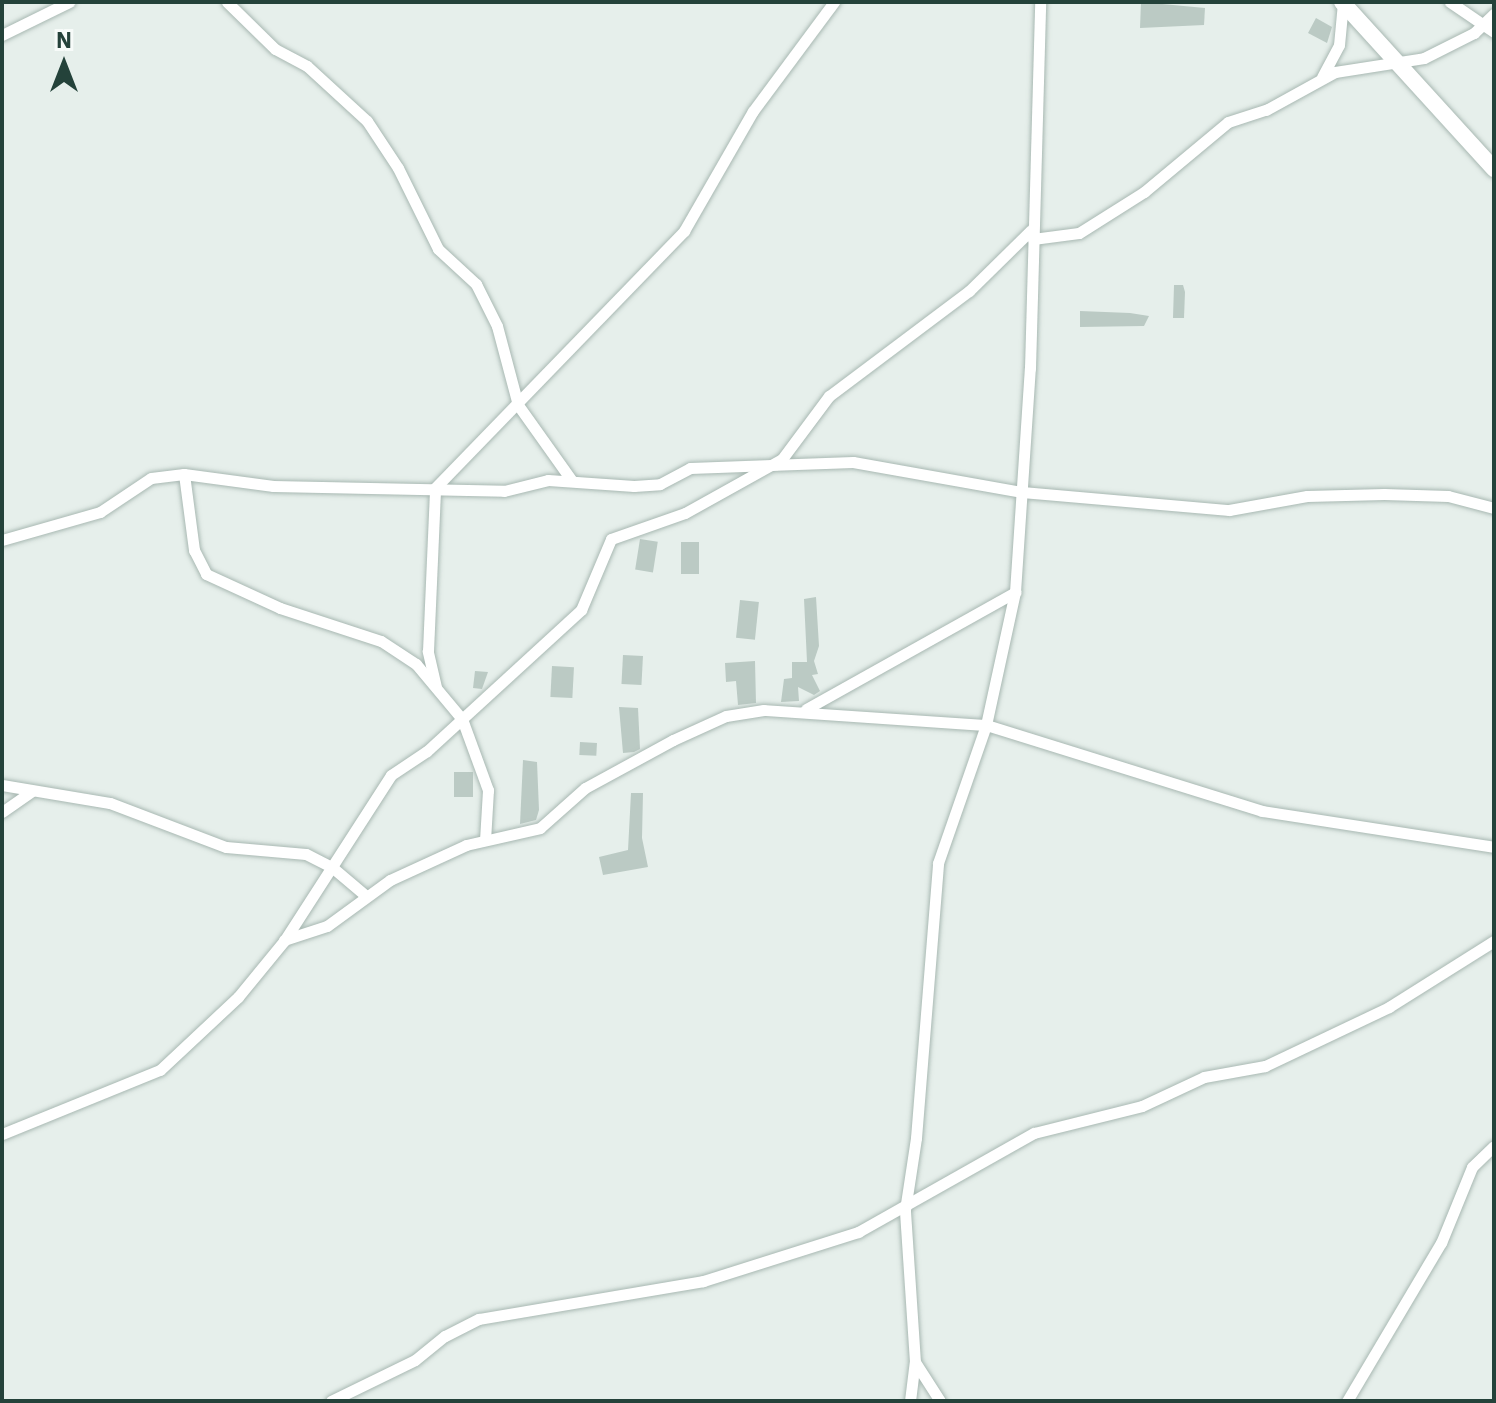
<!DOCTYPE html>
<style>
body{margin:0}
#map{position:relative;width:1496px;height:1403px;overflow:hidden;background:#e6efeb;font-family:"IBM Plex Sans",sans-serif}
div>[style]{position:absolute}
.building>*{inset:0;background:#bbcac4;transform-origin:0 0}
.roads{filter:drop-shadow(0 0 2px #a8b8b2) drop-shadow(0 0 2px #a8b8b2)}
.street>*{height:11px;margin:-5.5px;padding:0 5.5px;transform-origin:5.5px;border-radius:5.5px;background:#fff}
.secondary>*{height:16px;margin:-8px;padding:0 8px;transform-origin:8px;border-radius:8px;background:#fff}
span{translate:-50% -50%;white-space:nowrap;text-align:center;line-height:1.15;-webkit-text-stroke:6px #f7fbf9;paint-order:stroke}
.frame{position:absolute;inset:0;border:4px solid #24423a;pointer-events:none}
.north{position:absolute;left:24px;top:24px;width:80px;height:80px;-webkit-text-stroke:6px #f7fbf9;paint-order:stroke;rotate:0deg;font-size:22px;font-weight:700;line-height:32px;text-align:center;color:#24423a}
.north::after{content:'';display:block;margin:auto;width:28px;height:36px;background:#24423a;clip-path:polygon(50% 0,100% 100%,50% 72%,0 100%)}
</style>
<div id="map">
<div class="building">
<i style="clip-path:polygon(1141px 2px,1205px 8px,1204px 25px,1140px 28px)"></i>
<i style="clip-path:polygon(1316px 18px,1332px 27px,1327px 43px,1308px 33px)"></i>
<i style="clip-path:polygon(1174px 285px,1183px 285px,1185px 292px,1184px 318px,1173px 318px)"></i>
<i style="clip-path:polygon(1080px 311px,1130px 313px,1149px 316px,1144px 326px,1080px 327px)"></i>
<i style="left:640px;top:539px;width:18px;height:31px;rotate:9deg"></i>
<i style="left:681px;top:542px;width:18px;height:32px"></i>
<i style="clip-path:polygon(816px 597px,819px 646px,814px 661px,818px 674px,812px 675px,820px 691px,814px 695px,798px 687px,799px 701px,781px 702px,784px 679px,792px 678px,792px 662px,807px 662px,804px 599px)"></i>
<i style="left:740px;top:600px;width:19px;height:38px;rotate:6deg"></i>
<i style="left:623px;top:655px;width:20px;height:29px;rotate:3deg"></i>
<i style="clip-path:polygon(755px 661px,756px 703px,738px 705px,736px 681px,726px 682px,725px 663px)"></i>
<i style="left:552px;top:666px;width:22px;height:31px;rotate:3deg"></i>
<i style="clip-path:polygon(475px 671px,488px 672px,482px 689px,473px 688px)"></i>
<i style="clip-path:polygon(619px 707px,638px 708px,640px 749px,634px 752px,623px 753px)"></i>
<i style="left:580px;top:742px;width:17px;height:13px;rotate:3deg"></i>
<i style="clip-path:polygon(523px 760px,537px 762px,539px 810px,536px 820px,520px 824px)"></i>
<i style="left:473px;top:772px;width:25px;height:19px;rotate:90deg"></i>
<i style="clip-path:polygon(631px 793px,643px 793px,642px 838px,648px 867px,603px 875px,599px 857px,628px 850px)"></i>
</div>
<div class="roads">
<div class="street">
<i style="left:227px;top:2px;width:67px;rotate:44.4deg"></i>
<i style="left:275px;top:49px;width:36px;rotate:28deg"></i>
<i style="left:307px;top:66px;width:81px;rotate:42.5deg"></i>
<i style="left:367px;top:121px;width:56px;rotate:56.6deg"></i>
<i style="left:398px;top:168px;width:90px;rotate:63.7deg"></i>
<i style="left:438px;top:249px;width:52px;rotate:42.6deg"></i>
<i style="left:476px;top:284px;width:47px;rotate:63.4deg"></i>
<i style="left:497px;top:326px;width:82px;rotate:75.1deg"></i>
<i style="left:518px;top:405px;width:93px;rotate:54.6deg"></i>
<i style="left:1450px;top:2px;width:53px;rotate:34.3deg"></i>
<i style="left:2px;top:35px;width:75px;rotate:-26.2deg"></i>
<i style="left:1322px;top:77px;width:36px;rotate:-62deg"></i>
<i style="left:1339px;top:45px;width:42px;rotate:-84.6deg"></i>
<i style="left:1033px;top:239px;width:46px;rotate:-7.4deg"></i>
<i style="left:1079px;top:233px;width:77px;rotate:-32.2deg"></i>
<i style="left:1144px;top:192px;width:109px;rotate:-39.8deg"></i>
<i style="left:1228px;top:122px;width:40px;rotate:-18deg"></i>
<i style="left:1266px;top:110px;width:79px;rotate:-28.8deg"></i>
<i style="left:1335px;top:72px;width:90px;rotate:-8.9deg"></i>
<i style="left:1424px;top:58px;width:56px;rotate:-26.6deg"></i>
<i style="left:1474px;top:33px;width:28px;rotate:-44deg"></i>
<i style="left:184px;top:474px;width:77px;rotate:82.5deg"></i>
<i style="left:194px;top:550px;width:27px;rotate:63deg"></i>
<i style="left:206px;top:574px;width:81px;rotate:24.7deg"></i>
<i style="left:280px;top:608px;width:106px;rotate:18.1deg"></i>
<i style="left:381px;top:641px;width:42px;rotate:33.3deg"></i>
<i style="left:416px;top:664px;width:72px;rotate:50.1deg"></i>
<i style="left:462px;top:719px;width:76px;rotate:69.9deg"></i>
<i style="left:488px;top:790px;width:50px;rotate:93.4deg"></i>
<i style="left:2px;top:540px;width:102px;rotate:-15.9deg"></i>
<i style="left:100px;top:512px;width:61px;rotate:-33.7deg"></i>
<i style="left:151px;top:478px;width:33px;rotate:-7deg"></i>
<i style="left:184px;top:474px;width:90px;rotate:7.7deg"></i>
<i style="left:273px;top:486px;width:231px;rotate:1.2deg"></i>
<i style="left:504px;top:491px;width:45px;rotate:-14deg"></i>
<i style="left:548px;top:480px;width:86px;rotate:4deg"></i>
<i style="left:634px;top:486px;width:26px;rotate:-4deg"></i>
<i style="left:660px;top:484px;width:34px;rotate:-28deg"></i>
<i style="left:690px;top:468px;width:163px;rotate:-2.1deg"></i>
<i style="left:853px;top:462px;width:172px;rotate:10.1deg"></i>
<i style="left:1022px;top:492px;width:208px;rotate:5deg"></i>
<i style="left:1229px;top:510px;width:79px;rotate:-10.2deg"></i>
<i style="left:1307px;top:496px;width:77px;rotate:-1.5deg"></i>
<i style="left:1384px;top:494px;width:64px;rotate:1.8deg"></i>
<i style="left:1448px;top:496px;width:48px;rotate:14.6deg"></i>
<i style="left:436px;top:687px;width:37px;rotate:-103deg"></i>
<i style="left:428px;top:651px;width:163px;rotate:-87.5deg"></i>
<i style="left:435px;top:488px;width:358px;rotate:-45.9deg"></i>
<i style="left:684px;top:231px;width:138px;rotate:-60.1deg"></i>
<i style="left:753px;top:111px;width:136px;rotate:-53.4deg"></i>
<i style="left:806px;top:709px;width:240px;rotate:-29.2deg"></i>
<i style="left:2px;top:785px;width:109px;rotate:9.5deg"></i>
<i style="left:110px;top:803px;width:124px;rotate:20.8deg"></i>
<i style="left:226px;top:847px;width:80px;rotate:5deg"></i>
<i style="left:306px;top:854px;width:30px;rotate:27deg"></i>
<i style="left:333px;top:868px;width:43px;rotate:40.3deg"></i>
<i style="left:2px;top:812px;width:35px;rotate:-35deg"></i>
<i style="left:284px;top:940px;width:45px;rotate:-18deg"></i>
<i style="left:327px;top:926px;width:78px;rotate:-36.1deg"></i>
<i style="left:390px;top:880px;width:84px;rotate:-24.7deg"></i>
<i style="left:466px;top:845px;width:76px;rotate:-12.9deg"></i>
<i style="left:540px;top:828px;width:60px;rotate:-41.6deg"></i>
<i style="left:585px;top:788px;width:100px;rotate:-28.6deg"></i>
<i style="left:673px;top:740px;width:58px;rotate:-24.4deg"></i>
<i style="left:726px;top:716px;width:38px;rotate:-9deg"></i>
<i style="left:764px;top:710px;width:223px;rotate:3.9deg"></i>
<i style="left:986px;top:725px;width:289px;rotate:17.3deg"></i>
<i style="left:1262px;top:811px;width:235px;rotate:8.8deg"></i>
<i style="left:2px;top:1134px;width:170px;rotate:-22.1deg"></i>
<i style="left:160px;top:1070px;width:107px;rotate:-43.1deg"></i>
<i style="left:238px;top:997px;width:72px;rotate:-50.6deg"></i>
<i style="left:284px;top:941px;width:197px;rotate:-57.2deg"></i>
<i style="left:391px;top:775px;width:43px;rotate:-33.7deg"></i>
<i style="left:427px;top:751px;width:209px;rotate:-42.5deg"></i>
<i style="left:581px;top:610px;width:77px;rotate:-67.1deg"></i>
<i style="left:611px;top:539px;width:78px;rotate:-19.4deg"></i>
<i style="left:685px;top:513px;width:111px;rotate:-29.1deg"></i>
<i style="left:782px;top:459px;width:79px;rotate:-53.3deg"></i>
<i style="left:829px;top:396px;width:175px;rotate:-36.9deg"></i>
<i style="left:969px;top:291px;width:87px;rotate:-44.5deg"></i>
<i style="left:915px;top:1362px;width:46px;rotate:57.3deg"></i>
<i style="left:331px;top:1401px;width:93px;rotate:-26deg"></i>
<i style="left:415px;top:1360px;width:38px;rotate:-39deg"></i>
<i style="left:445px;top:1336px;width:38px;rotate:-27deg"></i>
<i style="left:479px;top:1319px;width:227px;rotate:-9.6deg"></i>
<i style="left:703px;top:1281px;width:163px;rotate:-17.5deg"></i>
<i style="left:858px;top:1232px;width:202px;rotate:-29.4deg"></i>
<i style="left:1034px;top:1133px;width:111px;rotate:-14deg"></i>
<i style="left:1142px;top:1106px;width:68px;rotate:-25.1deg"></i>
<i style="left:1204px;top:1077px;width:62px;rotate:-10.2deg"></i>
<i style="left:1265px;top:1066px;width:137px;rotate:-25.4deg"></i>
<i style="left:1389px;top:1007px;width:124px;rotate:-32.2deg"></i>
<i style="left:910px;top:1401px;width:39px;rotate:-83deg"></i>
<i style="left:915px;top:1362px;width:152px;rotate:-93.8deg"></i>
<i style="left:905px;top:1210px;width:73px;rotate:-81.3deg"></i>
<i style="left:916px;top:1138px;width:276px;rotate:-85.4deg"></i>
<i style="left:938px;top:863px;width:146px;rotate:-70.8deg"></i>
<i style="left:986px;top:725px;width:136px;rotate:-77.7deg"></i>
<i style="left:1015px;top:592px;width:225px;rotate:-86.2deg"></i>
<i style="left:1030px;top:368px;width:366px;rotate:-88.4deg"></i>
<i style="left:1347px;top:1401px;width:184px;rotate:-59.3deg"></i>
<i style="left:1441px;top:1243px;width:82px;rotate:-67.8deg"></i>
<i style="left:1472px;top:1167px;width:30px;rotate:-44deg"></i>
</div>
<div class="secondary">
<i style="left:1342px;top:2px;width:226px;rotate:47.7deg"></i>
</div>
</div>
<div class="frame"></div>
<div class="north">N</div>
</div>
